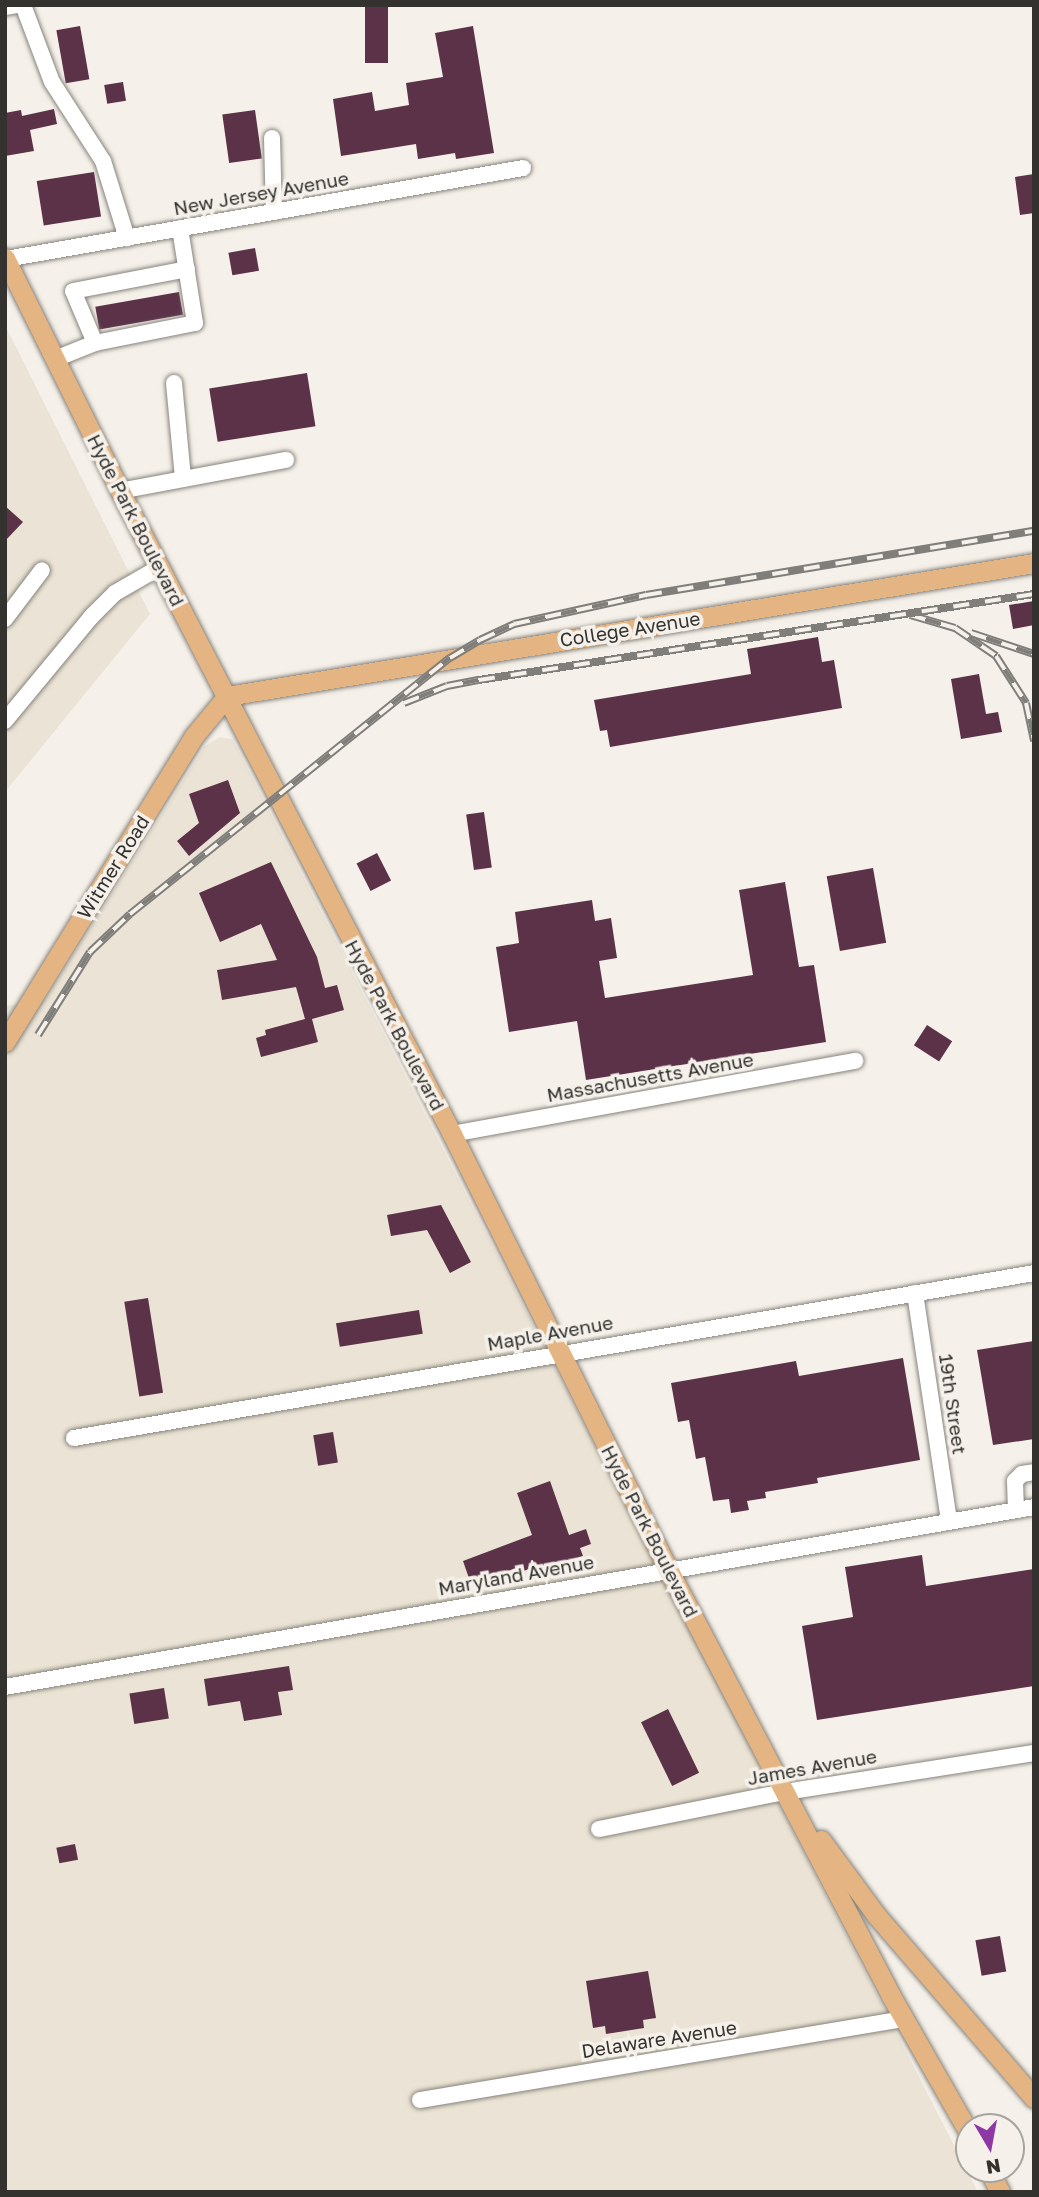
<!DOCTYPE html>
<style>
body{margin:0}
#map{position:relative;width:1039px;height:2197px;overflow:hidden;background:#f5f1ea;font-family:"Golos Text",sans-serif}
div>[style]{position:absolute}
.built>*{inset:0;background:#ebe3d5}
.building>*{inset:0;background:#5b3248;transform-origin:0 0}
.roads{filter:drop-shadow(0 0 2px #87837c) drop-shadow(0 0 2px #87837c)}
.minor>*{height:16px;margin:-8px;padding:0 8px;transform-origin:8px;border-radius:8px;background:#fff}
.major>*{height:19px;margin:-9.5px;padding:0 9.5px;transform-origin:9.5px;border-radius:9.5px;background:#e4b582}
.rail>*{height:8px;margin-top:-4px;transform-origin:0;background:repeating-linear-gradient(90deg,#f5f1ea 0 16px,#807e7a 0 32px);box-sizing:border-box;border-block:2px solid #807e7a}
span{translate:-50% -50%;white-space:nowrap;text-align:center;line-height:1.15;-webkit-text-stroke:7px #f5f1ea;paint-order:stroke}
.street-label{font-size:19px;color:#33322f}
.frame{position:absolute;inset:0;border:7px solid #33322f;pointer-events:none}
.north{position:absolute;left:955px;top:2113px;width:70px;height:70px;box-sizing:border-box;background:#f5f1ea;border:2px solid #a7a59f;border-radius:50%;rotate:170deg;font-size:19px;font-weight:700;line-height:28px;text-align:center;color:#33322f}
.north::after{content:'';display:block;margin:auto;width:24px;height:32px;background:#8e38a5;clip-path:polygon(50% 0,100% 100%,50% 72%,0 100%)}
</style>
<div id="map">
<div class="built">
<i style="clip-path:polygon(5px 325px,150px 614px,5px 792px)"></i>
<i style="clip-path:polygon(220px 737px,233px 740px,978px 2192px,5px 2192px,5px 1006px,45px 1000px,205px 746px)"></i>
</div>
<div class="building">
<i style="left:365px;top:5px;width:23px;height:58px"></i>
<i style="left:80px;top:26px;width:54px;height:24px;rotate:80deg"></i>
<i style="clip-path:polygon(473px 26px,494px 153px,456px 159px,455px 153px,418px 159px,416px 144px,341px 156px,333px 99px,372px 92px,375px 111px,409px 105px,406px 83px,443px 77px,435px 33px)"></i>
<i style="left:123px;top:82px;width:19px;height:19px;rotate:81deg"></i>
<i style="clip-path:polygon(54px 109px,57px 124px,30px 130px,34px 151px,5px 156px,5px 113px,21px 110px,22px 116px)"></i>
<i style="left:255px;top:110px;width:49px;height:33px;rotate:82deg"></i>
<i style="left:94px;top:172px;width:45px;height:58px;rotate:81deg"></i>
<i style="clip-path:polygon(1034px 174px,1034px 213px,1020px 215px,1015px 177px)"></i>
<i style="left:255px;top:248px;width:23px;height:27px;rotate:80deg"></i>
<i style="left:179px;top:292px;width:23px;height:85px;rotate:80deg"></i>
<i style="left:307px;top:373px;width:54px;height:99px;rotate:81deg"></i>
<i style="clip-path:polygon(5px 506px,23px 522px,5px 541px)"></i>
<i style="clip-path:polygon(1034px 601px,1034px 625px,1013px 629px,1009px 605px)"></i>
<i style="clip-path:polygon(818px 637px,822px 662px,834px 660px,842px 708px,610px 747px,607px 730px,600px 731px,594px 700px,751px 674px,747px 649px)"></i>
<i style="clip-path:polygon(979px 674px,986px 714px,998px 712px,1002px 732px,961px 739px,951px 679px)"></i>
<i style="clip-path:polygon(228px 780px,240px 813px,189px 856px,177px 841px,199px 823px,189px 794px)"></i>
<i style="left:484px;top:812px;width:56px;height:18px;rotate:82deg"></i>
<i style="left:377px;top:853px;width:31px;height:23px;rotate:63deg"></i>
<i style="clip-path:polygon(271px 862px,317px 957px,325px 988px,337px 985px,344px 1010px,312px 1019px,318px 1042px,261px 1057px,256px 1038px,266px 1035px,265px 1030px,305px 1019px,296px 987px,222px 1000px,217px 970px,277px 960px,261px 924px,220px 942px,199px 893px)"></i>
<i style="left:873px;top:868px;width:76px;height:47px;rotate:80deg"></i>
<i style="clip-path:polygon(785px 882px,799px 967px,814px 965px,826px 1042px,586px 1080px,577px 1021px,509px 1032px,496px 947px,519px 943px,515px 912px,592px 900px,595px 921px,611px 918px,617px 958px,599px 961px,605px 998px,753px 975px,739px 890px)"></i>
<i style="left:927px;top:1025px;width:30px;height:24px;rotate:33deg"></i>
<i style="clip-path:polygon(441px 1205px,471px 1262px,450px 1273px,427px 1230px,391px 1236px,387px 1215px)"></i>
<i style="left:148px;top:1298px;width:96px;height:24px;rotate:81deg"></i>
<i style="left:419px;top:1310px;width:24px;height:84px;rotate:81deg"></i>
<i style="clip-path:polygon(1034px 1341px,1034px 1439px,993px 1445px,977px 1350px)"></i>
<i style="clip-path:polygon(903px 1358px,920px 1460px,817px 1478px,818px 1483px,765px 1492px,766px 1498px,747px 1501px,749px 1510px,731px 1513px,729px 1499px,713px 1501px,705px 1457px,696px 1459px,689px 1420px,678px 1422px,671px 1383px,796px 1361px,799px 1376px)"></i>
<i style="left:333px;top:1432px;width:31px;height:20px;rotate:81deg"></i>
<i style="clip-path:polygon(550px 1481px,569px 1535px,586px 1529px,591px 1544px,580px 1548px,583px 1556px,538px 1571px,537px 1566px,521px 1572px,519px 1567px,471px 1584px,463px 1561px,532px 1535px,517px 1493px)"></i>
<i style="clip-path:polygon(922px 1555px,926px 1586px,1034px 1569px,1034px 1686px,817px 1720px,802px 1626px,853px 1617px,845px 1567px)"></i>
<i style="clip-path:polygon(289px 1666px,293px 1690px,278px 1692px,282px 1715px,244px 1721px,240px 1701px,208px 1706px,204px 1679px)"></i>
<i style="left:164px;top:1688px;width:31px;height:35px;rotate:81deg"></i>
<i style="left:668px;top:1709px;width:71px;height:30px;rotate:64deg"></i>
<i style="left:75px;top:1844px;width:16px;height:19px;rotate:79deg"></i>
<i style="left:1000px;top:1936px;width:36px;height:25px;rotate:80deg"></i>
<i style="clip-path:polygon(648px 1971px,656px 2018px,643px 2020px,644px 2028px,606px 2034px,605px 2026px,593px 2028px,586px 1981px)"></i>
</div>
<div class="roads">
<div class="minor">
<i style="left:23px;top:5px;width:82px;rotate:69.4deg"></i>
<i style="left:52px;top:82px;width:94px;rotate:57.2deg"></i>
<i style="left:103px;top:161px;width:81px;rotate:72.7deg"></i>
<i style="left:5px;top:7px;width:13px;rotate:-9deg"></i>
<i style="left:272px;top:138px;width:74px;rotate:88.5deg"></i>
<i style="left:6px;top:259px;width:525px;rotate:-9.98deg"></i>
<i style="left:95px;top:343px;width:56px;rotate:-112.9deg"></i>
<i style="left:73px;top:291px;width:116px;rotate:-10.9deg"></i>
<i style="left:55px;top:359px;width:43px;rotate:-21.8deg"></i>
<i style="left:95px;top:343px;width:102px;rotate:-11.3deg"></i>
<i style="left:195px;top:323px;width:96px;rotate:-99deg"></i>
<i style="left:174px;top:383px;width:96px;rotate:84.6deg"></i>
<i style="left:120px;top:491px;width:169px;rotate:-10.6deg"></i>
<i style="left:5px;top:619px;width:61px;rotate:-52.9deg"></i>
<i style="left:5px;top:721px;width:135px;rotate:-50.4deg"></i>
<i style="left:91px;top:617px;width:34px;rotate:-45deg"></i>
<i style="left:115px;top:593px;width:52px;rotate:-30deg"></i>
<i style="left:452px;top:1134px;width:410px;rotate:-10.3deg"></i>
<i style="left:915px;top:1293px;width:231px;rotate:81.5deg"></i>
<i style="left:74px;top:1438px;width:974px;rotate:-9.75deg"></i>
<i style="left:1016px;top:1510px;width:29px;rotate:-92deg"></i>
<i style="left:1015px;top:1481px;width:10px;rotate:-45deg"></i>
<i style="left:1022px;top:1474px;width:12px;rotate:-9deg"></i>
<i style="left:5px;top:1687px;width:1045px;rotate:-9.92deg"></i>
<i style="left:599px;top:1829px;width:190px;rotate:-11.3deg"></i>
<i style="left:785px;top:1792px;width:252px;rotate:-8.9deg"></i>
<i style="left:420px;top:2100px;width:492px;rotate:-9.5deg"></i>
</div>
<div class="major">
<i style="left:5px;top:258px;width:260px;rotate:63.7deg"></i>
<i style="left:120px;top:491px;width:724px;rotate:62.69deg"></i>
<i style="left:452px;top:1134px;width:486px;rotate:63.6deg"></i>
<i style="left:668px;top:1569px;width:482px;rotate:62.4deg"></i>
<i style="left:891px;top:1996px;width:158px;rotate:60.3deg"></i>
<i style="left:5px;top:1042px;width:360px;rotate:-58.3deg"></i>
<i style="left:194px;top:736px;width:52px;rotate:-50.5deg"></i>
<i style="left:227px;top:696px;width:818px;rotate:-9.36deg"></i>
<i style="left:821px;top:1840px;width:93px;rotate:53.7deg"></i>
<i style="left:876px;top:1915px;width:242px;rotate:49.2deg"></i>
<i style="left:988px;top:2169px;width:26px;rotate:62deg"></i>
</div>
</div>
<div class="rail">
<i style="left:910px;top:615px;width:47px;rotate:16.1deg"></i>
<i style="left:955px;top:628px;width:50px;rotate:34.3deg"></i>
<i style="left:996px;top:656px;width:56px;rotate:57.4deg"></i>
<i style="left:1026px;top:703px;width:39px;rotate:78deg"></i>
<i style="left:971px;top:633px;width:66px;rotate:18.4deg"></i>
<i style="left:404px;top:703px;width:46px;rotate:-21.6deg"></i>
<i style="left:447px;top:686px;width:33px;rotate:-11deg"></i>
<i style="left:479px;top:680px;width:562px;rotate:-8.81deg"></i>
<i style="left:38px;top:1035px;width:98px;rotate:-57.9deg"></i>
<i style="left:90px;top:952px;width:55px;rotate:-43.5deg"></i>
<i style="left:130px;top:914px;width:410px;rotate:-38.7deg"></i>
<i style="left:450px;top:658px;width:35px;rotate:-31deg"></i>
<i style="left:480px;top:640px;width:38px;rotate:-25deg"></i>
<i style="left:514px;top:624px;width:135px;rotate:-12.4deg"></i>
<i style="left:646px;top:595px;width:393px;rotate:-9.4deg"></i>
</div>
<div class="street-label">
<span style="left:261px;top:193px;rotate:-10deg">New Jersey Avenue</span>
<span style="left:136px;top:520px;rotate:63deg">Hyde Park Boulevard</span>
<span style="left:630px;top:629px;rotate:-9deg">College Avenue</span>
<span style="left:113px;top:867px;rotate:-58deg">Witmer Road</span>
<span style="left:395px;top:1025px;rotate:62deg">Hyde Park Boulevard</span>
<span style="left:650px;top:1077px;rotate:-10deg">Massachusetts Avenue</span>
<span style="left:550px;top:1333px;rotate:-10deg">Maple Avenue</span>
<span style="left:953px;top:1404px;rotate:82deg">19th Street</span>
<span style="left:650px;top:1531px;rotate:63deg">Hyde Park Boulevard</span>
<span style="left:516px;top:1575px;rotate:-10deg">Maryland Avenue</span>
<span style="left:812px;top:1767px;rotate:-10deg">James Avenue</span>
<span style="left:659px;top:2039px;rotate:-9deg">Delaware Avenue</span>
</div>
<div class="frame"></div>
<div class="north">N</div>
</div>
